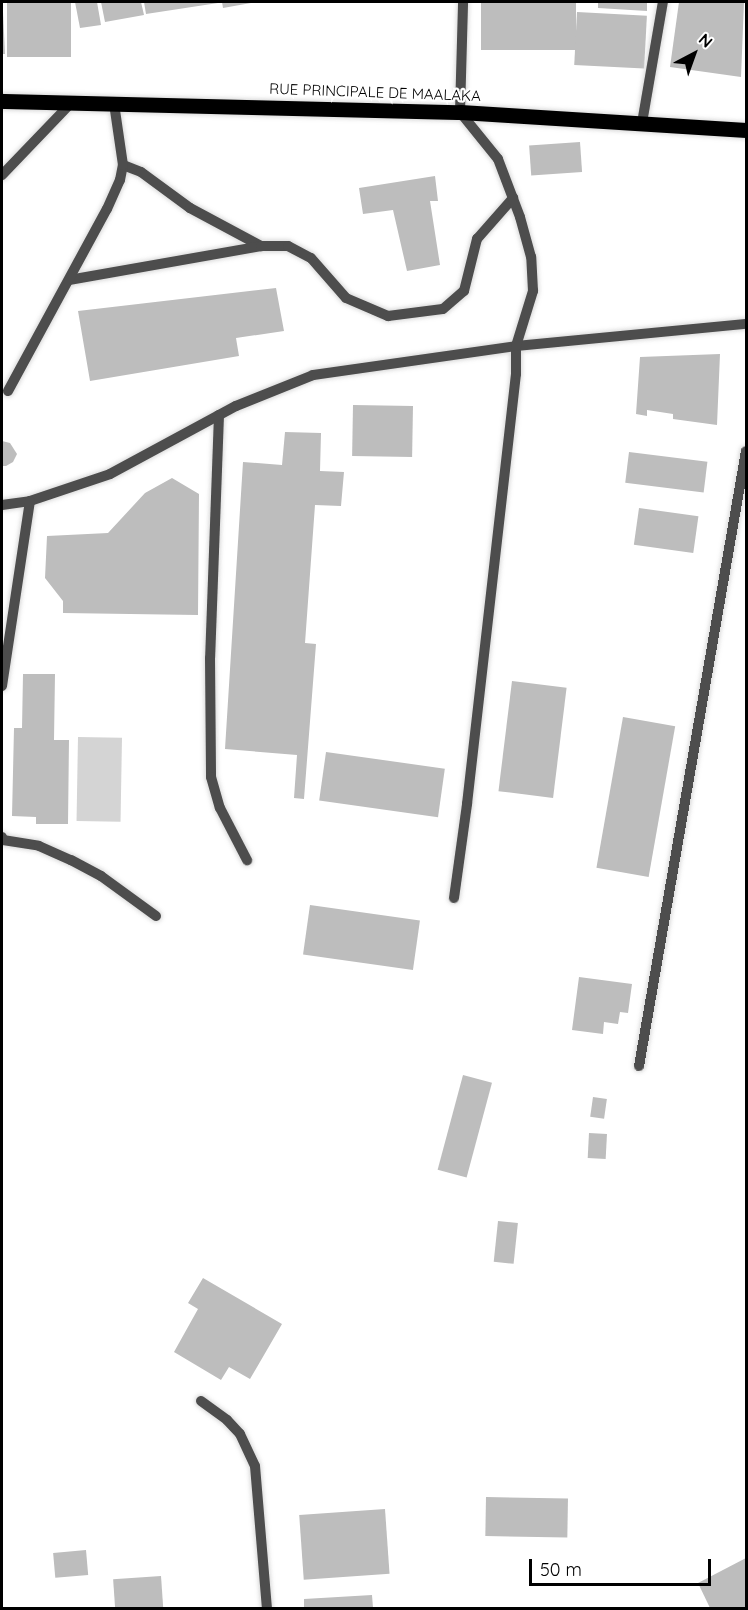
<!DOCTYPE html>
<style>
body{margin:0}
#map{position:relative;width:748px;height:1610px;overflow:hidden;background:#fff;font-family:Quicksand,sans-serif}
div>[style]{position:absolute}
.green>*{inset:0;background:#d4d4d4;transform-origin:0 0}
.building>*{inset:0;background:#bdbdbd;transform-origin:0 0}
.roads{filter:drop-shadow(0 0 2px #dbdbdb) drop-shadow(0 0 2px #dbdbdb)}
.minor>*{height:10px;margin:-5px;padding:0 5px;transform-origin:5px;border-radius:5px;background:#4d4d4d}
.major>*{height:15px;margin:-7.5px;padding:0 7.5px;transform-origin:7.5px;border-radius:7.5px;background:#000}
span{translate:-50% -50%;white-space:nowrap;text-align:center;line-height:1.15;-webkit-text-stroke:4.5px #fff;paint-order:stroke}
.street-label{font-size:15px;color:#000}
.frame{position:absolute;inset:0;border:3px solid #000;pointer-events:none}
.north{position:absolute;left:664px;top:24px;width:60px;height:60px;-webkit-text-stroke:4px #fff;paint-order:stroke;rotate:41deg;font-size:16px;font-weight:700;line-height:24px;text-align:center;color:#000}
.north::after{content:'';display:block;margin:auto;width:21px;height:27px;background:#000;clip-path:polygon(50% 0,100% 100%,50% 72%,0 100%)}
.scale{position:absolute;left:529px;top:1559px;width:182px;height:27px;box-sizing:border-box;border:3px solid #000;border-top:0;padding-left:8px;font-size:18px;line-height:21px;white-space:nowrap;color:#000;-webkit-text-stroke:4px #fff;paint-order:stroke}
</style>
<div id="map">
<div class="green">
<i style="left:78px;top:737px;width:44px;height:84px;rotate:1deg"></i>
</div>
<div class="building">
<i style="left:7px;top:2px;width:64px;height:55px"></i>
<i style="clip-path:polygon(75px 2px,97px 2px,101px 25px,80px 28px)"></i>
<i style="clip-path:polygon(101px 2px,141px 2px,144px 15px,105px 22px)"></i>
<i style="clip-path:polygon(144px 2px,218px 2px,218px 3px,146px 14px)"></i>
<i style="clip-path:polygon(222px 2px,251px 2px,251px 3px,223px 8px)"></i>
<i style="left:481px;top:2px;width:95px;height:48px"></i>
<i style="clip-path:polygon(598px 2px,647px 2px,647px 11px,598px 8px)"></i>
<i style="clip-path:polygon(679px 2px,744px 2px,741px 77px,670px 67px)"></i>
<i style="clip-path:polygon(2px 12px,3px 12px,5px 54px,2px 54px)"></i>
<i style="left:577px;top:12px;width:70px;height:53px;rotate:3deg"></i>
<i style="left:580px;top:142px;width:30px;height:51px;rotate:86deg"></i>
<i style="clip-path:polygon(435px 176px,438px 201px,430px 201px,440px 265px,407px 271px,393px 210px,363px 214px,359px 188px)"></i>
<i style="clip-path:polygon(276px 288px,284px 331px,236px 338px,239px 356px,90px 381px,78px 311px)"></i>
<i style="clip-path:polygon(720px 354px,717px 425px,673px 419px,673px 414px,647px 410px,647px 416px,636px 414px,640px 357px)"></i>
<i style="left:353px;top:405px;width:60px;height:51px;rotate:1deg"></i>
<i style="clip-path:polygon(285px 432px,321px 433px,320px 471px,344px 472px,341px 506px,315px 505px,305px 643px,316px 644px,304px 799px,294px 798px,297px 755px,225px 749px,243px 462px,282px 465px)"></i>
<i style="clip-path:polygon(2px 441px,10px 443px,17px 454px,13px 462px,6px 466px,2px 466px)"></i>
<i style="left:629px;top:452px;width:79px;height:31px;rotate:7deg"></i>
<i style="clip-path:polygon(172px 478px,199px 494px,198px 615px,63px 613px,63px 601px,45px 578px,47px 536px,108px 533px,145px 493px)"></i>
<i style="left:639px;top:508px;width:60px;height:37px;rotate:8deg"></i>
<i style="clip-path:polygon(23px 674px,55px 674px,54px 740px,69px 740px,68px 824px,36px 824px,36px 817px,12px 816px,14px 728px,22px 728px)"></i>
<i style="left:512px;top:681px;width:55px;height:111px;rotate:7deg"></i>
<i style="left:623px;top:717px;width:53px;height:153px;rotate:10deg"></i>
<i style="left:326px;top:752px;width:120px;height:49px;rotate:8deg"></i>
<i style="left:310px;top:905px;width:111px;height:50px;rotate:8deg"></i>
<i style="clip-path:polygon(579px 977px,632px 984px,628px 1013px,620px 1012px,618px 1024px,604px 1022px,603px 1034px,572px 1030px)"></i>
<i style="left:463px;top:1075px;width:30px;height:98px;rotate:15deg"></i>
<i style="left:593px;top:1097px;width:14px;height:20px;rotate:8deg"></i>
<i style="left:589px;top:1133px;width:18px;height:25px;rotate:3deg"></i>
<i style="left:498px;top:1221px;width:20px;height:41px;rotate:6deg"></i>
<i style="clip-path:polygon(203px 1278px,282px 1324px,250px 1379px,229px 1367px,221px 1380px,174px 1352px,198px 1309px,188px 1303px)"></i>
<i style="left:486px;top:1497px;width:82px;height:39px;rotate:1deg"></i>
<i style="left:385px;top:1509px;width:65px;height:86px;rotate:86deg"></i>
<i style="left:86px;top:1550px;width:25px;height:33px;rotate:85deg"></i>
<i style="clip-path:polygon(746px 1558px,746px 1608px,710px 1608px,698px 1583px)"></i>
<i style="left:161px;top:1576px;width:32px;height:48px;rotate:86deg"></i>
<i style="clip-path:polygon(372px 1595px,373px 1608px,304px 1608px,304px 1599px)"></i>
</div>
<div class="roads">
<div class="minor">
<i style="left:642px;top:123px;width:123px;rotate:-80.2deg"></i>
<i style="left:123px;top:165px;width:19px;rotate:21deg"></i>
<i style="left:141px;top:172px;width:61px;rotate:36.3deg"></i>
<i style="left:190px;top:208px;width:81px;rotate:28.2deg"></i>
<i style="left:2px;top:175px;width:101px;rotate:-46.2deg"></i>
<i style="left:69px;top:280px;width:195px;rotate:-10deg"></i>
<i style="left:261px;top:246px;width:27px"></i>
<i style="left:288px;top:246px;width:26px;rotate:28deg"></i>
<i style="left:311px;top:258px;width:53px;rotate:48.8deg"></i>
<i style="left:346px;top:298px;width:46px;rotate:23.2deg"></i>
<i style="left:388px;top:316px;width:55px;rotate:-7.3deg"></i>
<i style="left:443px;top:309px;width:28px;rotate:-41deg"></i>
<i style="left:464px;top:291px;width:54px;rotate:-76deg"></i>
<i style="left:477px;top:239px;width:55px;rotate:-48.7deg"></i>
<i style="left:8px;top:391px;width:207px;rotate:-61.5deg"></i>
<i style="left:107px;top:209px;width:32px;rotate:-66deg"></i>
<i style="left:120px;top:180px;width:15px;rotate:-79deg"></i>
<i style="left:123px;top:165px;width:63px;rotate:-98.3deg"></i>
<i style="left:219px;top:415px;width:243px;rotate:92.1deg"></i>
<i style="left:210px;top:658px;width:119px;rotate:89.5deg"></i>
<i style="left:211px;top:777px;width:32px;rotate:74deg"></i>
<i style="left:220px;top:808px;width:59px;rotate:62.6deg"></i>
<i style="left:2px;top:505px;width:28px;rotate:-8deg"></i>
<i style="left:30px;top:501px;width:84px;rotate:-18.6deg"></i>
<i style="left:110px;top:474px;width:143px;rotate:-28.4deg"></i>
<i style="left:236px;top:406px;width:83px;rotate:-21.9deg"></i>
<i style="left:313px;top:375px;width:205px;rotate:-8.1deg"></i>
<i style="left:516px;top:346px;width:231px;rotate:-5.5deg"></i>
<i style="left:2px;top:686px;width:187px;rotate:-81.4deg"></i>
<i style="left:2px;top:837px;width:3px;rotate:72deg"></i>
<i style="left:3px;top:840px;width:36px;rotate:9deg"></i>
<i style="left:39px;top:846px;width:35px;rotate:24deg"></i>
<i style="left:71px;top:860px;width:34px;rotate:28deg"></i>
<i style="left:101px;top:876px;width:68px;rotate:36deg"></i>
<i style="left:454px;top:898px;width:95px;rotate:-82.1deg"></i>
<i style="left:467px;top:804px;width:433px;rotate:-83.5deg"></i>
<i style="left:516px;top:374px;width:28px;rotate:-90deg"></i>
<i style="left:516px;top:346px;width:58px;rotate:-72.8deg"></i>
<i style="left:533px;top:291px;width:34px;rotate:-93deg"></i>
<i style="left:531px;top:257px;width:41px;rotate:-105.4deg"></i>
<i style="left:520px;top:217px;width:62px;rotate:-110.8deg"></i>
<i style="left:498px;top:159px;width:60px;rotate:-129deg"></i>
<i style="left:460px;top:112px;width:110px;rotate:-88.4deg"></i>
<i style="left:639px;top:1066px;width:624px;rotate:-80.13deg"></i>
<i style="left:201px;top:1401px;width:32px;rotate:36deg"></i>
<i style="left:227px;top:1420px;width:19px;rotate:47deg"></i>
<i style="left:240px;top:1434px;width:35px;rotate:65deg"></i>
<i style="left:255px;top:1466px;width:143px;rotate:85.2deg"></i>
</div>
<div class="major">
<i style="left:2px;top:101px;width:458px;rotate:1.4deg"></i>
<i style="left:460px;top:112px;width:287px;rotate:3.6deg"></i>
</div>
</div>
<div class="street-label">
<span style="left:375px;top:92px;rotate:2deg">RUE PRINCIPALE DE MAALAKA</span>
</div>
<div class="frame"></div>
<div class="north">N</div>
<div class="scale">50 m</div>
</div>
